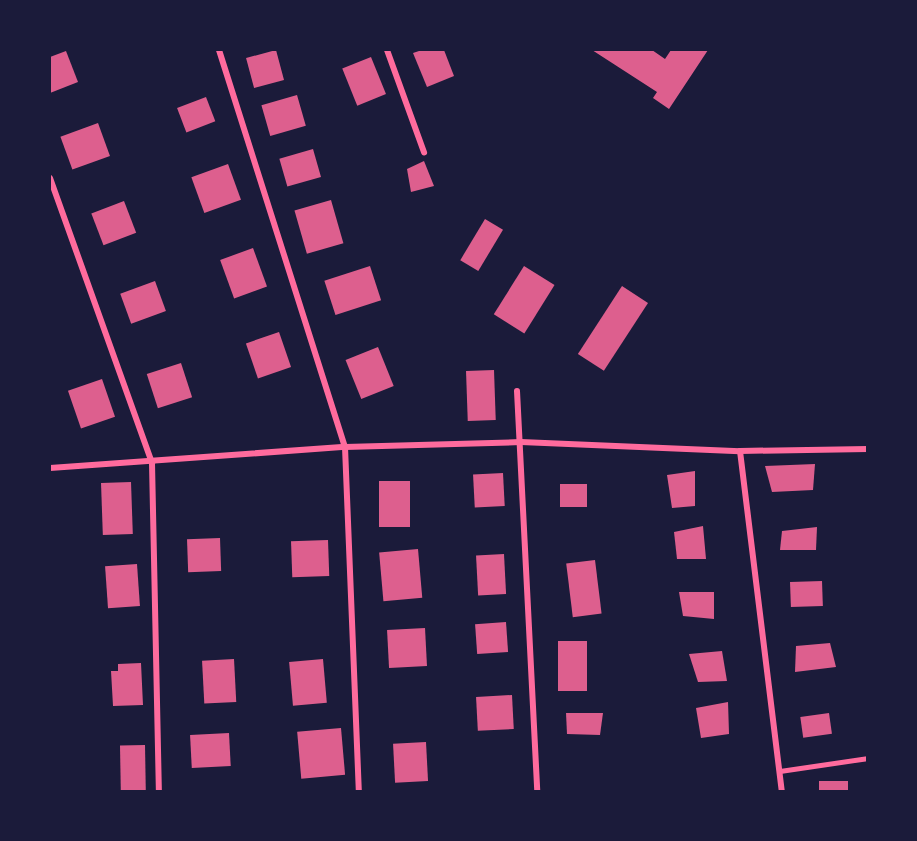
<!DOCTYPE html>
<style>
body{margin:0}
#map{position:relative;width:917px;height:841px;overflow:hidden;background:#1b1b3a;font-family:Arial,sans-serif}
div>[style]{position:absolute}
.building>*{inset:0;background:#dd5f8e;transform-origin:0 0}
.service>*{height:4.5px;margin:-2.25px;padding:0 2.25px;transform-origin:2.25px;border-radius:2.25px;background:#ff6b9d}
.minor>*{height:6px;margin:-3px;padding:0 3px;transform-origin:3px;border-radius:3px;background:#ff6b9d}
span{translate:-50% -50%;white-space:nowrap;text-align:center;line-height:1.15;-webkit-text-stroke:6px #1b1b3a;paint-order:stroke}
.frame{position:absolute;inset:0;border:51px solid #1b1b3a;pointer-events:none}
</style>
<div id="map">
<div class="building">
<i style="left:276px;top:50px;width:31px;height:31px;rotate:75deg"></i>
<i style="clip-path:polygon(422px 50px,444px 50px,454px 76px,427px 87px,413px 53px)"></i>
<i style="clip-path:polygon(592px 50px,652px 50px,665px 59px,671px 50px,708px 50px,669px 109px,653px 98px,657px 92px)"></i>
<i style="clip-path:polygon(66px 51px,78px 82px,50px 93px,50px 57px)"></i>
<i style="left:371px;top:57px;width:40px;height:31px;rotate:68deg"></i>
<i style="left:297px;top:95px;width:32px;height:37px;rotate:74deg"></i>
<i style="left:206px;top:97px;width:26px;height:31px;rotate:69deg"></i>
<i style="left:98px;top:123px;width:35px;height:40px;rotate:70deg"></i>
<i style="left:313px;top:149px;width:29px;height:35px;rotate:74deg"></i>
<i style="clip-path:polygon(424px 161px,434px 186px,411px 192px,407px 169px)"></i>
<i style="left:228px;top:164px;width:38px;height:39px;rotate:70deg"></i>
<i style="left:331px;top:200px;width:45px;height:38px;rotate:74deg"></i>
<i style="left:124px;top:201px;width:34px;height:35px;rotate:69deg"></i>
<i style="left:485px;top:219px;width:21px;height:48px;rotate:31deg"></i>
<i style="left:253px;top:248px;width:41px;height:35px;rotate:70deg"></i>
<i style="left:370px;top:266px;width:36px;height:48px;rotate:72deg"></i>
<i style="left:524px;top:266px;width:36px;height:57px;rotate:32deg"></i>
<i style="left:155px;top:281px;width:32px;height:37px;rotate:70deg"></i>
<i style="left:622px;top:286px;width:31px;height:81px;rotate:33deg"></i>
<i style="left:279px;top:332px;width:37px;height:35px;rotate:71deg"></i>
<i style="left:378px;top:347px;width:42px;height:35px;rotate:68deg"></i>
<i style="left:181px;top:363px;width:36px;height:36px;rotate:72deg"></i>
<i style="left:494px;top:370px;width:50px;height:28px;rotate:88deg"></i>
<i style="left:102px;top:379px;width:40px;height:36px;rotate:71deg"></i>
<i style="clip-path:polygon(815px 464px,813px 490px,772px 492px,765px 466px)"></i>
<i style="clip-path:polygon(695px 471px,695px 506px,672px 508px,667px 475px)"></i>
<i style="left:503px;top:473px;width:33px;height:30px;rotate:87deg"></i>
<i style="left:379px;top:481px;width:31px;height:46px"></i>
<i style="left:131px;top:482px;width:52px;height:30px;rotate:88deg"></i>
<i style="left:560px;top:484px;width:27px;height:23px"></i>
<i style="clip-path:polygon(703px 526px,706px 559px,677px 559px,674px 532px)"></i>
<i style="clip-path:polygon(817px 527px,816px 550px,780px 550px,782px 531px)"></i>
<i style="left:220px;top:538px;width:33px;height:33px;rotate:88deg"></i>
<i style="left:328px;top:540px;width:36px;height:37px;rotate:88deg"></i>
<i style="left:418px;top:549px;width:49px;height:39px;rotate:85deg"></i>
<i style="left:504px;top:554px;width:40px;height:28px;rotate:87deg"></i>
<i style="left:595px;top:560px;width:54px;height:29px;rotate:83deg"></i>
<i style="left:137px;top:564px;width:42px;height:32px;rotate:86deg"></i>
<i style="left:822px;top:581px;width:25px;height:32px;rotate:88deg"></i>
<i style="clip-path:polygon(679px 592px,714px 592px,714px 619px,683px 616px)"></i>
<i style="left:506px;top:622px;width:30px;height:31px;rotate:86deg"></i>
<i style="left:425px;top:628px;width:38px;height:38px;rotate:87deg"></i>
<i style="left:558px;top:641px;width:29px;height:50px"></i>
<i style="clip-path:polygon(830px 643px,836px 667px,795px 672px,796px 646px)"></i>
<i style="clip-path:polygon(722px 651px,727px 681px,698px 682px,689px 654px)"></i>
<i style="left:234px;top:659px;width:43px;height:32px;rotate:87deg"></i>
<i style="left:323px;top:659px;width:44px;height:34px;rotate:85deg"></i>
<i style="clip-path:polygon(141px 663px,143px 705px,113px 706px,111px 671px,118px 671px,118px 664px)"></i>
<i style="left:512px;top:695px;width:34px;height:36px;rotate:87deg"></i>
<i style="clip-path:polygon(728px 702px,729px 734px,701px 738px,696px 708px)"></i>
<i style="clip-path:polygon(566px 713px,603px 713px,600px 735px,567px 734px)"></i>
<i style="left:829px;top:713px;width:21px;height:29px;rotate:82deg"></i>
<i style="left:341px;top:728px;width:47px;height:44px;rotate:85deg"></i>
<i style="left:229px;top:733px;width:33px;height:39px;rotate:87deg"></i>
<i style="left:426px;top:742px;width:39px;height:33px;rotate:87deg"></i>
<i style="left:145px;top:745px;width:47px;height:25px;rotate:89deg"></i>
<i style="left:848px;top:781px;width:11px;height:29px;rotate:90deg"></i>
</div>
<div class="service">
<i style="left:780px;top:771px;width:89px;rotate:-8.4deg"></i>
</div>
<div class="minor">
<i style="left:219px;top:50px;width:417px;rotate:72.4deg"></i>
<i style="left:345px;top:447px;width:345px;rotate:87.7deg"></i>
<i style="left:387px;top:50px;width:109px;rotate:70.1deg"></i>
<i style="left:50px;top:178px;width:303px;rotate:70.3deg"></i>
<i style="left:152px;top:463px;width:329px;rotate:88.8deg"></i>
<i style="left:517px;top:391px;width:401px;rotate:87.1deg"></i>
<i style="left:740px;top:451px;width:344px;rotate:83deg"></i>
<i style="left:50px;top:468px;width:296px;rotate:-4.1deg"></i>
<i style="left:345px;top:447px;width:176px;rotate:-1.6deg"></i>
<i style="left:521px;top:442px;width:219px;rotate:2.4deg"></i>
<i style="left:740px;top:451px;width:128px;rotate:-0.9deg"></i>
</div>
<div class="frame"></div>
</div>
